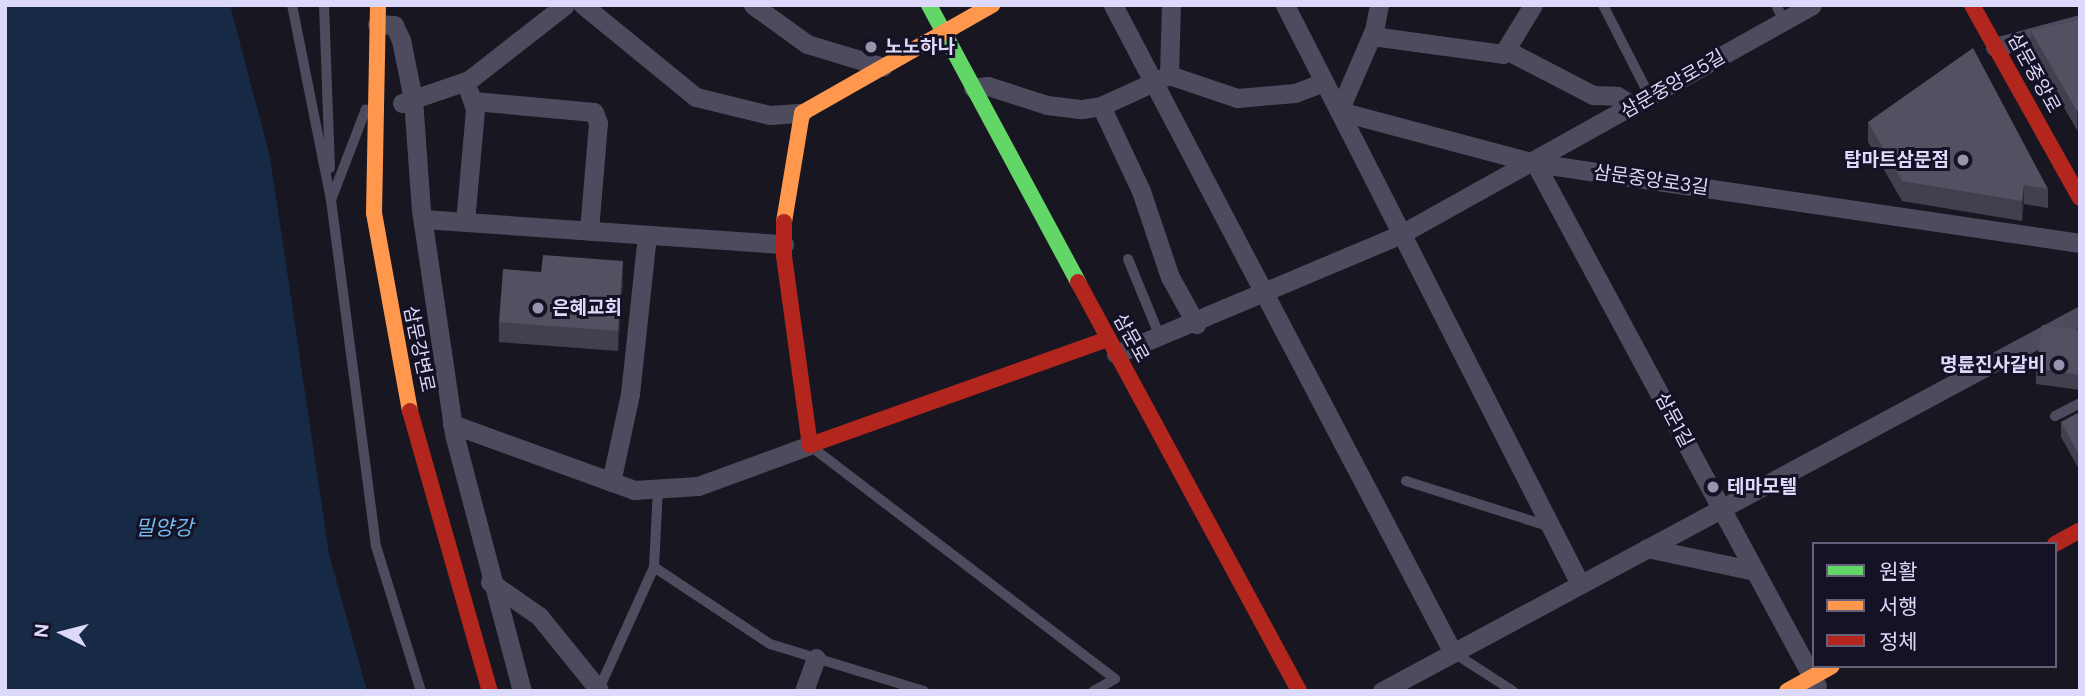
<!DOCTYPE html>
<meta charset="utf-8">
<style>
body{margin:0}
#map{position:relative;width:2085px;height:696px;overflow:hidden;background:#181620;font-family:"DM Sans","Noto Sans KR",sans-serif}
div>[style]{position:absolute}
.water>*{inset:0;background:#162a45}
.lane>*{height:10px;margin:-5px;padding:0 5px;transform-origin:5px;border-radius:5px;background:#4d4c5f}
.street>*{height:19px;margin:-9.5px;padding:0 9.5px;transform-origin:9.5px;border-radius:9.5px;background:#4d4c5f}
.fast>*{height:16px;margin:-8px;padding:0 8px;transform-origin:8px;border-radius:8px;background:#63d668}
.slow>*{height:16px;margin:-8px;padding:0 8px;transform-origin:8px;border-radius:8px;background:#ff974d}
.jam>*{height:16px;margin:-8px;padding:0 8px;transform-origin:8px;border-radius:8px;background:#b3261e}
.wall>*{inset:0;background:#42404f}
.shaded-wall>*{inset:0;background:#2a2834;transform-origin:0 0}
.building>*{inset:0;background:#525061}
.dots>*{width:19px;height:19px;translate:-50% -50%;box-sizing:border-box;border:4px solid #141224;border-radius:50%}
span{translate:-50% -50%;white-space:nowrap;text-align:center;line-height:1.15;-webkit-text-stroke:6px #141224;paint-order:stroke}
.poi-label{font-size:19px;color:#dcd9fb;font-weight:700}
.left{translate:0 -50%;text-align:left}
.right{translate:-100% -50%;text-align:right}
.street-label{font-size:19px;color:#dcd9fb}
.water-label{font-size:21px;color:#73b9ee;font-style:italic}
.frame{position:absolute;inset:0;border:7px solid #dcd9fb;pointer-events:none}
.legend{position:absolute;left:1812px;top:542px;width:245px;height:126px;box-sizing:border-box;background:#141224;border:2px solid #64627a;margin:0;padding:9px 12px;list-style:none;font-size:21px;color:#dcd9fb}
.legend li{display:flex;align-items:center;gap:14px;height:35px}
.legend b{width:35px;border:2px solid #64627a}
.north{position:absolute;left:28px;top:598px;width:70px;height:70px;-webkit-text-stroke:5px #141224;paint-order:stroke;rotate:276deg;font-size:19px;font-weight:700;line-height:28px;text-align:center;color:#dcd9fb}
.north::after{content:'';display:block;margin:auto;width:24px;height:32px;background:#dcd9fb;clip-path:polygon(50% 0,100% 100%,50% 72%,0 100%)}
</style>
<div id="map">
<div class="water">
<i style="clip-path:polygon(5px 5px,230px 5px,270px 157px,329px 554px,367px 691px,5px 691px)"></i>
</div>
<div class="lane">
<i style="left:292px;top:5px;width:199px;rotate:78.7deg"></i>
<i style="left:331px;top:200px;width:349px;rotate:82.6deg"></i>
<i style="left:376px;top:546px;width:152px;rotate:72.8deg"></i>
<i style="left:324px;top:5px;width:163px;rotate:87.9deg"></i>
<i style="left:1603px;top:5px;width:103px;rotate:62.9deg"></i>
<i style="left:1776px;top:5px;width:18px;rotate:63deg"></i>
<i style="left:331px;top:200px;width:97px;rotate:-69deg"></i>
<i style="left:1128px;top:259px;width:84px;rotate:67.7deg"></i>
<i style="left:2055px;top:416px;width:28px;rotate:-27deg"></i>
<i style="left:813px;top:448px;width:380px;rotate:37.4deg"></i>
<i style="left:1115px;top:679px;width:25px;rotate:151deg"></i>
<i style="left:1406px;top:481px;width:149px;rotate:17.6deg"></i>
<i style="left:654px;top:567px;width:139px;rotate:33.6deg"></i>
<i style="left:770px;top:644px;width:161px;rotate:17deg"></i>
<i style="left:1454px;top:653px;width:70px;rotate:32.8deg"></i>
<i style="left:599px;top:689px;width:134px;rotate:-65.7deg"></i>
<i style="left:654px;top:567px;width:79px;rotate:-87.1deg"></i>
</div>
<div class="street">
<i style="left:583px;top:5px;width:146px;rotate:39.2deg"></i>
<i style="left:696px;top:97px;width:76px;rotate:13.7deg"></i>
<i style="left:770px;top:115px;width:32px;rotate:-4deg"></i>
<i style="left:753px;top:5px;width:67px;rotate:35.8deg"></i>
<i style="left:807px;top:44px;width:79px;rotate:16.8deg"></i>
<i style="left:1113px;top:5px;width:732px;rotate:62.31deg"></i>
<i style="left:1285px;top:5px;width:650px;rotate:63deg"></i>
<i style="left:1379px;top:5px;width:25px;rotate:101deg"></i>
<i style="left:1374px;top:30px;width:88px;rotate:113.4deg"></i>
<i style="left:1339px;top:111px;width:203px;rotate:14.9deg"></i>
<i style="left:1535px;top:163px;width:551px;rotate:8.35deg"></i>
<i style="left:377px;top:24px;width:17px;rotate:3deg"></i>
<i style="left:394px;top:25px;width:17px;rotate:65deg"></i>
<i style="left:401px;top:40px;width:60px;rotate:78.5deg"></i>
<i style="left:413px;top:99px;width:111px;rotate:85.9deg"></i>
<i style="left:421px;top:210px;width:226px;rotate:81.6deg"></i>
<i style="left:454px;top:434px;width:266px;rotate:75.2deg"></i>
<i style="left:1372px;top:36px;width:132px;rotate:7.8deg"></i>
<i style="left:1503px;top:54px;width:57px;rotate:-58.5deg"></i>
<i style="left:1995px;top:47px;width:88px;rotate:-15.1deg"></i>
<i style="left:1508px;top:51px;width:96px;rotate:27.4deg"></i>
<i style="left:1593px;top:95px;width:24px;rotate:2deg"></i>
<i style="left:1617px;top:96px;width:20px;rotate:30deg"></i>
<i style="left:1169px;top:75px;width:72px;rotate:18.7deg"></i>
<i style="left:1237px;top:98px;width:58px;rotate:-4.9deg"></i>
<i style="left:1295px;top:93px;width:31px;rotate:-21deg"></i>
<i style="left:973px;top:88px;width:15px;rotate:-8deg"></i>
<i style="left:988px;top:86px;width:62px;rotate:17.9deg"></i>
<i style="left:1047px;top:105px;width:35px;rotate:7deg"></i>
<i style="left:1082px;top:109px;width:19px;rotate:-9deg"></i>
<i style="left:1101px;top:106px;width:75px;rotate:-24.5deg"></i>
<i style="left:1169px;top:75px;width:70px;rotate:-88.4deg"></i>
<i style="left:473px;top:101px;width:121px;rotate:5.2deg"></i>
<i style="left:594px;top:112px;width:12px;rotate:70deg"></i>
<i style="left:598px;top:123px;width:108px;rotate:94.8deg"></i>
<i style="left:402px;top:103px;width:71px;rotate:-18.9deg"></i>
<i style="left:469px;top:80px;width:122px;rotate:-38deg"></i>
<i style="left:1101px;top:106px;width:94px;rotate:64.8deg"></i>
<i style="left:1141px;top:191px;width:91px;rotate:71.4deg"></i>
<i style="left:1170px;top:277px;width:54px;rotate:61deg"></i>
<i style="left:1535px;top:163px;width:594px;rotate:61.67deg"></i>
<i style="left:423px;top:219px;width:362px;rotate:4deg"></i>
<i style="left:465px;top:222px;width:113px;rotate:-84.9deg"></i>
<i style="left:475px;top:109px;width:18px;rotate:-109deg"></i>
<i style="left:1116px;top:354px;width:309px;rotate:-22.8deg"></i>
<i style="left:1401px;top:234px;width:470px;rotate:-29.1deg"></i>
<i style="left:452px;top:424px;width:194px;rotate:19.9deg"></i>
<i style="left:634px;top:490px;width:64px;rotate:-3.6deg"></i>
<i style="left:698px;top:486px;width:119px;rotate:-20.1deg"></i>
<i style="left:611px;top:482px;width:90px;rotate:-77.8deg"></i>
<i style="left:630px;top:394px;width:160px;rotate:-83.9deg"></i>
<i style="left:1647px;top:548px;width:110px;rotate:12deg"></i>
<i style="left:490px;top:582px;width:60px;rotate:34.8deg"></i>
<i style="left:539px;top:616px;width:95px;rotate:51deg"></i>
<i style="left:804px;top:691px;width:35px;rotate:-70deg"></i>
<i style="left:1382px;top:691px;width:792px;rotate:-28.25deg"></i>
</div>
<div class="fast">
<i style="left:929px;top:5px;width:315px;rotate:61.7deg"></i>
</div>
<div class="slow">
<i style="left:378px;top:5px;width:208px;rotate:91.1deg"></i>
<i style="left:374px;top:213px;width:201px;rotate:79.7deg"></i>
<i style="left:784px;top:222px;width:110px;rotate:-80.6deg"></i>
<i style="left:802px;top:113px;width:219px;rotate:-29.6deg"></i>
<i style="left:1787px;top:691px;width:51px;rotate:-29.1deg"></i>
</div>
<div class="jam">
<i style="left:1972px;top:5px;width:221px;rotate:60.8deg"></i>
<i style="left:784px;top:222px;width:34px;rotate:90deg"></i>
<i style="left:784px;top:256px;width:191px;rotate:82.2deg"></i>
<i style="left:810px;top:445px;width:316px;rotate:-19.6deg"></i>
<i style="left:1078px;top:282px;width:465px;rotate:61.6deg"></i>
<i style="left:410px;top:411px;width:291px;rotate:74.1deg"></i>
<i style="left:2055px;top:544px;width:29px;rotate:-29deg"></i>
</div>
<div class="wall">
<i style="clip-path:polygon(2080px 19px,2077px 130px,2031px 51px,2031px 31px)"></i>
<i style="clip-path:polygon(1868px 122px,2048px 189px,2048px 208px,2024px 204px,2022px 221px,1902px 201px,1868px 142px)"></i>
<i style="clip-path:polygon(623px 281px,618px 351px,499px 342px,499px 322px)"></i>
<i style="clip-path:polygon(2080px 330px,2080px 390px,2036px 384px,2036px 368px)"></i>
<i style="clip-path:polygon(2080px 412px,2080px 471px,2061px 437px,2061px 422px)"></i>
</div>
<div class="shaded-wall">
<i style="left:2080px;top:110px;width:20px;height:3px;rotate:90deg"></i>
<i style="clip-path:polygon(2024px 185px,2024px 204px,2022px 221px,2022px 201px)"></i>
<i style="clip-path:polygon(623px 261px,623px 281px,618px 351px,618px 331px)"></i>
</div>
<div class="building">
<i style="clip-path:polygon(2080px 19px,2080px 110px,2077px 111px,2031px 31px)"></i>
<i style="clip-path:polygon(1973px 48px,2048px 189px,2024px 185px,2022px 201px,1902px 181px,1868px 122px)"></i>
<i style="clip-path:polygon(543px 255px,623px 261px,618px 331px,499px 322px,503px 269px,541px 272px)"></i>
<i style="clip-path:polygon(2042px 325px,2080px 330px,2080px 375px,2036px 368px)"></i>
<i style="clip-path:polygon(2080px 412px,2080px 456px,2061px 422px)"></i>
</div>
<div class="dots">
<i style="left:871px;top:47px;background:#9795ae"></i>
<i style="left:1963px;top:160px;background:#9795ae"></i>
<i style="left:538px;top:308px;background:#9795ae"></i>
<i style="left:2059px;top:365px;background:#9795ae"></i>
<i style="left:1713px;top:487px;background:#9795ae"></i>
</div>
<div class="poi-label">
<span class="left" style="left:885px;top:47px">노노하나</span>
<span class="right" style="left:1949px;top:160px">탑마트삼문점</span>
<span class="left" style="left:552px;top:308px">은혜교회</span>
<span class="right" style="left:2045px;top:365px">명륜진사갈비</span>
<span class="left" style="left:1727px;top:487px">테마모텔</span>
</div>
<div class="street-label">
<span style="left:2034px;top:73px;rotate:61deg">삼문중앙로</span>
<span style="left:1673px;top:84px;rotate:-30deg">삼문중앙로5길</span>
<span style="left:1651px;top:180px;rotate:8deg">삼문중앙로3길</span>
<span style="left:1131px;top:338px;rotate:61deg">삼문로</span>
<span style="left:419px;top:349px;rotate:78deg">삼문강변로</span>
<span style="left:1674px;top:420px;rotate:62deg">삼문1길</span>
</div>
<div class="water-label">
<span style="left:164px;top:528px">밀양강</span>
</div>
<div class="frame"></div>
<ul class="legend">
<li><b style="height:9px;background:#63d668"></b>원활</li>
<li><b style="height:9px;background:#ff974d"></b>서행</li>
<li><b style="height:9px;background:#b3261e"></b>정체</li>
</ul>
<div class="north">N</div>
</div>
